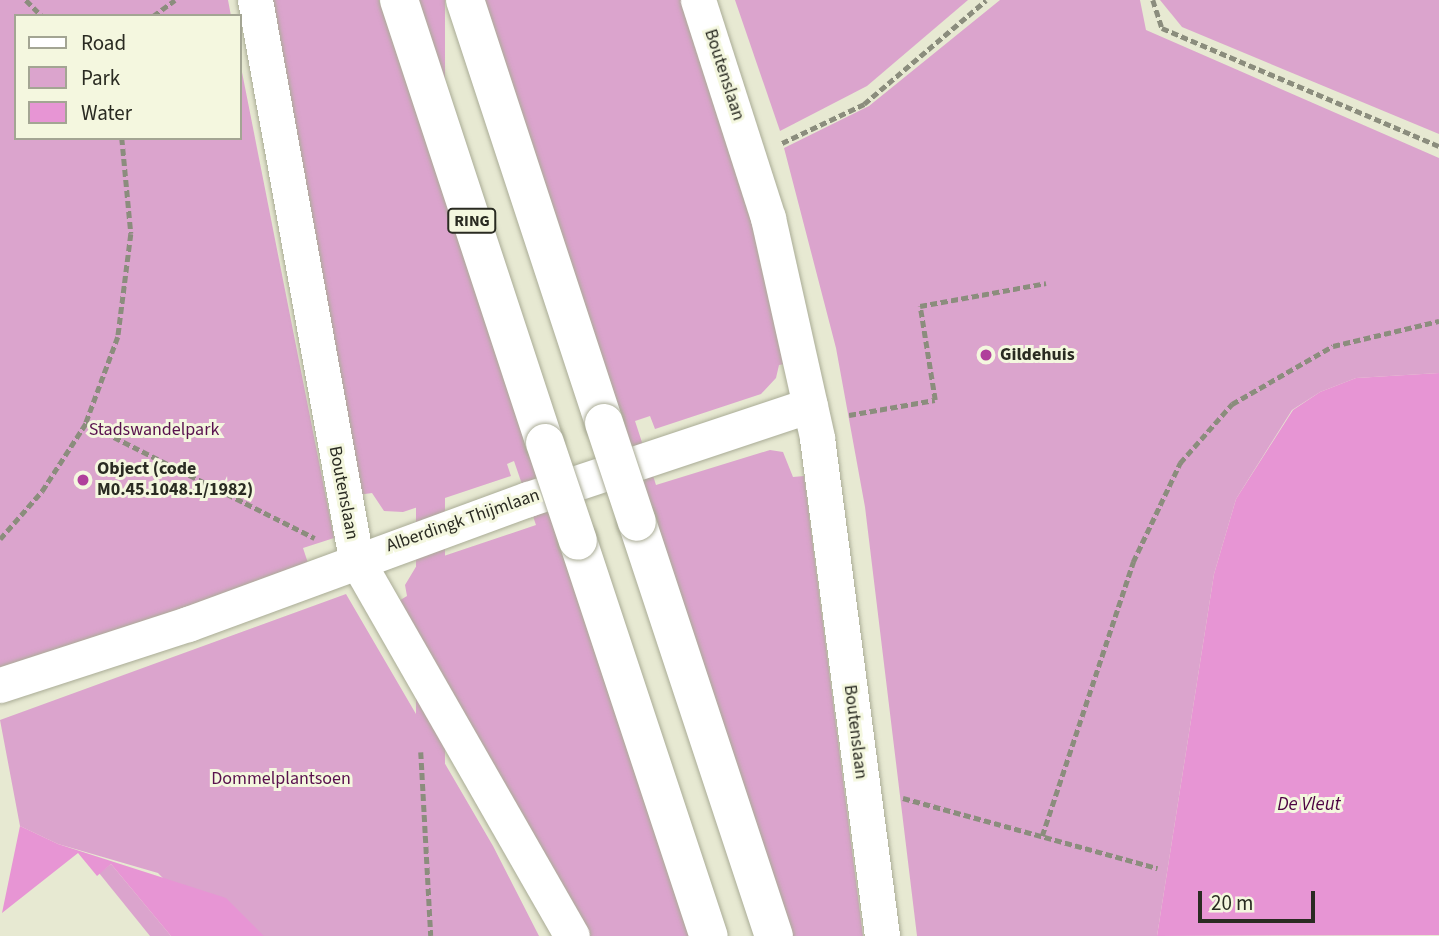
<!DOCTYPE html>
<style>
body{margin:0}
#map{position:relative;width:1439px;height:936px;overflow:hidden;background:#e7e9d2;font-family:"Source Sans 3",sans-serif}
div>[style]{position:absolute}
.green>*{inset:0;background:#dba4cd;transform-origin:0 0}
.water>*{inset:0;background:#e795d4}
.path>*{height:4.5px;margin-top:-2.25px;transform-origin:0;background:repeating-linear-gradient(90deg,#8b8d7d 0 7px,transparent 0 10.5px)}
.roads{filter:drop-shadow(0 0 2px #aaac96) drop-shadow(0 0 2px #aaac96)}
.minor>*{height:35px;margin:-17.5px;padding:0 17.5px;transform-origin:17.5px;border-radius:17.5px;background:#fff}
.primary>*{height:38px;margin:-19px;padding:0 19px;transform-origin:19px;border-radius:19px;background:#fff}
.bridges{filter:drop-shadow(0 0 2px #aaac96) drop-shadow(0 0 2px #aaac96)}
.primary-bridge>*{height:38px;margin:-19px;padding:0 19px;transform-origin:19px;border-radius:19px;background:#fff}
.dots>*{width:19px;height:19px;translate:-50% -50%;box-sizing:border-box;border:4px solid #f4f7df;border-radius:50%}
span{translate:-50% -50%;white-space:nowrap;text-align:center;line-height:1.15;-webkit-text-stroke:6px #f4f7df;paint-order:stroke}
.shield-label span{padding:2px 5px;background:#f4f7df;border:2px solid;border-radius:5px;-webkit-text-stroke-width:0}
.shield-label{font-size:16px;color:#2a2b22;font-weight:700}
.street-label{font-size:18px;color:#2a2b22}
.poi-label{font-size:18px;color:#2a2b22;font-weight:700}
.left{translate:0 -50%;text-align:left}
.park-label{font-size:18px;color:#59114d}
.water-label{font-size:19px;color:#4d0242;font-style:italic}
.legend{position:absolute;left:14px;top:14px;width:228px;height:126px;box-sizing:border-box;background:#f4f7df;border:2px solid #a3a593;margin:0;padding:9px 12px;list-style:none;font-size:21px;color:#2a2b22}
.legend li{display:flex;align-items:center;gap:14px;height:35px}
.legend b{width:35px;border:2px solid #a3a593}
.scale{position:absolute;left:1198px;top:891px;width:117px;height:32px;box-sizing:border-box;border:4px solid #2a2b22;border-top:0;padding-left:9px;font-size:21px;line-height:24px;white-space:nowrap;color:#2a2b22;-webkit-text-stroke:5px #f4f7df;paint-order:stroke}
</style>
<div id="map">
<div class="green">
<i style="clip-path:polygon(0 0,228px 0,231px 16px,16px 16px,16px 138px,240px 138px,240px 62px,334px 538px,303px 548px,308px 563px,168px 616px,0 670px)"></i>
<i style="clip-path:polygon(271px 0,379px 0,689px 936px,589px 936px,397px 602px,407px 596px,405px 585px,417px 565px,536px 525px,514px 461px,507px 464px,511px 476px,403px 512px,384px 511px,372px 493px,358px 495px)"></i>
<i style="left:416px;top:0;width:29px;height:986px"></i>
<i style="clip-path:polygon(483px 0,684px 0,727px 130px,790px 363px,779px 365px,776px 378px,761px 394px,655px 429px,650px 416px,635px 421px,656px 485px,770px 450px,783px 452px,793px 477px,804px 476px,863px 936px,792px 936px)"></i>
<i style="clip-path:polygon(735px 0,968px 0,867px 86px,780px 131px)"></i>
<i style="clip-path:polygon(1000px 0,1140px 0,1146px 30px,1439px 158px,1439px 373px,1356px 378px,1320px 392px,1292px 410px,1236px 499px,1214px 574px,1157px 936px,917px 936px,865px 507px,836px 348px,784px 148px,869px 106px)"></i>
<i style="clip-path:polygon(1160px 0,1439px 0,1439px 134px,1182px 27px)"></i>
<i style="clip-path:polygon(346px 594px,493px 846px,539px 936px,219px 936px,158px 873px,58px 844px,20px 826px,0 720px)"></i>
<i style="clip-path:polygon(111px 864px,171px 936px,150px 936px,99px 873px)"></i>
</div>
<div class="water">
<i style="clip-path:polygon(1439px 373px,1439px 935px,1157px 936px,1214px 574px,1236px 499px,1293px 410px,1320px 392px,1356px 378px)"></i>
<i style="clip-path:polygon(20px 826px,58px 844px,226px 898px,264px 936px,171px 936px,111px 864px,97px 876px,78px 853px,2px 913px)"></i>
</div>
<div class="path">
<i style="left:26px;top:0;width:23px;rotate:45deg"></i>
<i style="left:1153px;top:0;width:29px;rotate:72deg"></i>
<i style="left:1162px;top:28px;width:301px;rotate:23.1deg"></i>
<i style="left:153px;top:16px;width:27px;rotate:-36deg"></i>
<i style="left:122px;top:138px;width:96px;rotate:84.6deg"></i>
<i style="left:131px;top:234px;width:104px;rotate:97.2deg"></i>
<i style="left:118px;top:337px;width:92px;rotate:110.4deg"></i>
<i style="left:86px;top:423px;width:256px;rotate:26.7deg"></i>
<i style="left:782px;top:143px;width:91px;rotate:-25.4deg"></i>
<i style="left:864px;top:104px;width:160px;rotate:-40.4deg"></i>
<i style="left:849px;top:415px;width:87px;rotate:-9.9deg"></i>
<i style="left:935px;top:400px;width:95px;rotate:-99.1deg"></i>
<i style="left:920px;top:306px;width:128px;rotate:-10.3deg"></i>
<i style="left:0;top:539px;width:64px;rotate:-48.8deg"></i>
<i style="left:42px;top:491px;width:81px;rotate:-57.1deg"></i>
<i style="left:421px;top:752px;width:184px;rotate:86.9deg"></i>
<i style="left:903px;top:798px;width:264px;rotate:15.4deg"></i>
<i style="left:1042px;top:836px;width:289px;rotate:-71.6deg"></i>
<i style="left:1133px;top:562px;width:110px;rotate:-64.6deg"></i>
<i style="left:1180px;top:463px;width:79px;rotate:-48.6deg"></i>
<i style="left:1232px;top:404px;width:116px;rotate:-29.9deg"></i>
<i style="left:1333px;top:346px;width:109px;rotate:-13.3deg"></i>
</div>
<div class="roads">
<div class="minor">
<i style="left:255px;top:0;width:568px;rotate:79.76deg"></i>
<i style="left:356px;top:559px;width:434px;rotate:60.2deg"></i>
<i style="left:698px;top:0;width:229px;rotate:72.2deg"></i>
<i style="left:768px;top:218px;width:225px;rotate:77.4deg"></i>
<i style="left:817px;top:438px;width:502px;rotate:82.56deg"></i>
<i style="left:0;top:685px;width:198px;rotate:-18deg"></i>
<i style="left:188px;top:624px;width:362px;rotate:-20.2deg"></i>
<i style="left:528px;top:499px;width:297px;rotate:-18.4deg"></i>
</div>
<div class="primary">
<i style="left:399px;top:0;width:466px;rotate:71.8deg"></i>
<i style="left:465px;top:0;width:445px;rotate:71.8deg"></i>
<i style="left:637px;top:522px;width:436px;rotate:71.7deg"></i>
<i style="left:578px;top:541px;width:416px;rotate:71.7deg"></i>
</div>
</div>
<div class="bridges">
<div class="primary-bridge">
<i style="left:604px;top:423px;width:104px;rotate:71.6deg"></i>
<i style="left:545px;top:443px;width:103px;rotate:71.4deg"></i>
</div>
</div>
<div class="dots">
<i style="left:986px;top:355px;background:#b03f9b"></i>
<i style="left:83px;top:480px;background:#b03f9b"></i>
</div>
<div class="shield-label">
<span style="left:472px;top:221px">RING</span>
</div>
<div class="street-label">
<span style="left:724px;top:75px;rotate:72deg">Boutenslaan</span>
<span style="left:343px;top:493px;rotate:79deg">Boutenslaan</span>
<span style="left:463px;top:521px;rotate:-19deg">Alberdingk Thijmlaan</span>
<span style="left:855px;top:732px;rotate:83deg">Boutenslaan</span>
</div>
<div class="poi-label">
<span class="left" style="left:1000px;top:355px">Gildehuis</span>
<span class="left" style="left:97px;top:480px">Object (code<br>M0.45.1048.1/1982)</span>
</div>
<div class="park-label">
<span style="left:154px;top:430px">Stadswandelpark</span>
<span style="left:281px;top:779px">Dommelplantsoen</span>
</div>
<div class="water-label">
<span style="left:1309px;top:805px">De Vleut</span>
</div>
<ul class="legend">
<li><b style="height:9px;background:#fff"></b>Road</li>
<li><b style="height:19px;background:#dba4cd"></b>Park</li>
<li><b style="height:19px;background:#e795d4"></b>Water</li>
</ul>
<div class="scale">20 m</div>
</div>
